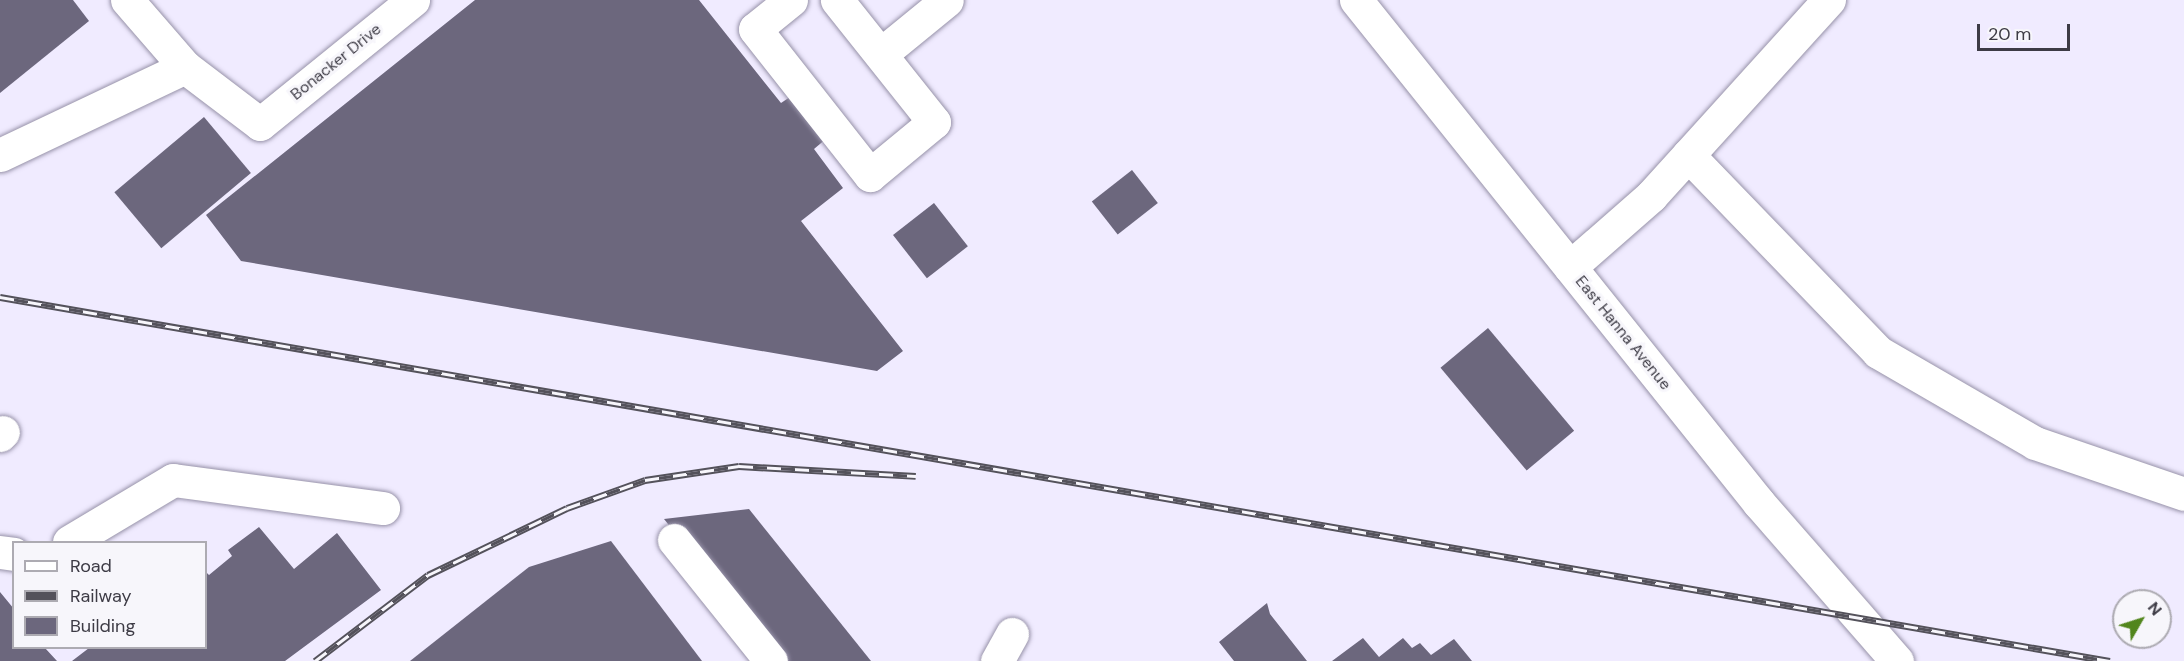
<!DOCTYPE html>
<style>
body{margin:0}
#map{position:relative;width:2184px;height:661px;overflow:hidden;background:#f7f6fb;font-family:"DM Sans",sans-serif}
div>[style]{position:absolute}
.built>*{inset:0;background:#f0ebff}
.building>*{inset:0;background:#6c677d;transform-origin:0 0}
.roads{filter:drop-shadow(0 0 2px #9792a9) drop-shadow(0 0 2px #9792a9)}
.minor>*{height:33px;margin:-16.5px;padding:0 16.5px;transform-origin:16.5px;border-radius:16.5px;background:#fff}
.rail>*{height:7px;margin-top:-3.5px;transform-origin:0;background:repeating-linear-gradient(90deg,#f7f6fb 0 14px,#54525b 0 28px);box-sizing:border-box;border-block:2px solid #54525b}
span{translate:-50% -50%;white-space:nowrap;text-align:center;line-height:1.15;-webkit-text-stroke:6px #f7f6fb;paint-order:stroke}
.street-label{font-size:16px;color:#3d3b45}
.legend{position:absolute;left:12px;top:541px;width:195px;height:108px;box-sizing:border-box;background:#f7f6fb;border:2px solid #adabb2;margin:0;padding:8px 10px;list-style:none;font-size:18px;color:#3d3b45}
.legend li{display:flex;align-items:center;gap:12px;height:30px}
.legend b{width:30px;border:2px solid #adabb2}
.north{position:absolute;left:2112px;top:589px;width:60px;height:60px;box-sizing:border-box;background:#f7f6fb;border:2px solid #adabb2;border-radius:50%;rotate:51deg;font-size:16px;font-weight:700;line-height:24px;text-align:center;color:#3d3b45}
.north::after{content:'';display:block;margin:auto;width:21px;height:27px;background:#52861d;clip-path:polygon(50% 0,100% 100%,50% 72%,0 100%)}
.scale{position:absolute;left:1977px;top:24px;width:93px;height:27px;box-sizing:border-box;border:3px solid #3d3b45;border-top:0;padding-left:8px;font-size:18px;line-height:21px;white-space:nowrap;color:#3d3b45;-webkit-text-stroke:4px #f7f6fb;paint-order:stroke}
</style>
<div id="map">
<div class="built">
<i style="clip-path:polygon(evenodd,0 0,2184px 0,2184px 661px,0 661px,0 0,14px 542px,206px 542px,206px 648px,14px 648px,14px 542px,0 0,2124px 601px,2160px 601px,2160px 637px,2124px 637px,2124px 601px)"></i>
</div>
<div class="building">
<i style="clip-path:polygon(0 0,73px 0,89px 21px,0 93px)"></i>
<i style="clip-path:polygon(475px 0,699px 0,781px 103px,793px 95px,827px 138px,814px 149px,843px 188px,801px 221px,903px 351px,877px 371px,241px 261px,206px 215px)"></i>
<i style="left:204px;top:117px;width:73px;height:117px;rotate:50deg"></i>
<i style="left:1132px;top:170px;width:42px;height:51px;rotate:52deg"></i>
<i style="left:934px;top:203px;width:55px;height:52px;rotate:52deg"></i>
<i style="left:1488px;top:328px;width:134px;height:62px;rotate:50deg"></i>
<i style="clip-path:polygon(749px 509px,871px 661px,778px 661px,664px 519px)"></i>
<i style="clip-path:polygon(259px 527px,294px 569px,337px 533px,381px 590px,285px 661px,72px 661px,89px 648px,206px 648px,206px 572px,209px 575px,232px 556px,228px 550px)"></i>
<i style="clip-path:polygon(611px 541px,702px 661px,410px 661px,529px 567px)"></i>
<i style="clip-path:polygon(0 592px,14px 609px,14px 648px,45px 648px,57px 661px,0 661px)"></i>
<i style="clip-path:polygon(1267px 603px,1270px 614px,1307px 661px,1234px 661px,1219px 642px)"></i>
<i style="clip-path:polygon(1363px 638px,1379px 657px,1403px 638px,1412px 648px,1420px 643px,1431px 655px,1454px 639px,1472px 661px,1332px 661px)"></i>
</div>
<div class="roads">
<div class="minor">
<i style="left:127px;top:0;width:89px;rotate:49.1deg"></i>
<i style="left:791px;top:0;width:46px;rotate:141.1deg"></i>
<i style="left:755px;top:29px;width:186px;rotate:51.8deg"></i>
<i style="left:870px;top:175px;width:83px;rotate:-39.6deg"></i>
<i style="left:934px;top:122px;width:156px;rotate:-128.5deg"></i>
<i style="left:1356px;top:0;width:645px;rotate:51.3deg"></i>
<i style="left:1759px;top:503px;width:210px;rotate:48.9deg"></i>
<i style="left:881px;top:54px;width:85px;rotate:-39.3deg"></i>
<i style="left:0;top:155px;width:205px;rotate:-25.4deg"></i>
<i style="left:185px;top:67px;width:94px;rotate:37.2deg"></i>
<i style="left:260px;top:124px;width:197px;rotate:-39deg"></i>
<i style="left:1688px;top:155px;width:274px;rotate:46deg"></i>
<i style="left:1878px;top:352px;width:181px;rotate:30.1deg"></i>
<i style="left:2035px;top:443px;width:157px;rotate:18.9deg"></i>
<i style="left:1570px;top:267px;width:108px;rotate:-41.2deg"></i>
<i style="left:1651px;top:196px;width:265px;rotate:-47.8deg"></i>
<i style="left:0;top:435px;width:4px;rotate:-45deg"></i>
<i style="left:674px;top:540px;width:155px;rotate:51.3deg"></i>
<i style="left:69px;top:542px;width:121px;rotate:-30.8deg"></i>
<i style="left:173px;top:480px;width:212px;rotate:7.6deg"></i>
<i style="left:0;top:552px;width:14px;rotate:8deg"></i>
<i style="left:997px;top:661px;width:31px;rotate:-61deg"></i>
</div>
</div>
<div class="rail">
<i style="left:0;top:297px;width:2141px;rotate:9.79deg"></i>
<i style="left:315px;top:661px;width:142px;rotate:-37.3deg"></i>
<i style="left:428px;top:575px;width:154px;rotate:-25.7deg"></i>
<i style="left:567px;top:508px;width:83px;rotate:-19.7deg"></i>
<i style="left:645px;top:480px;width:95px;rotate:-8.5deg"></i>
<i style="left:739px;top:466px;width:177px;rotate:3.2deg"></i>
</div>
<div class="street-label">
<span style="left:336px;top:62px;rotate:-39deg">Bonacker Drive</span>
<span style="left:1623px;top:333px;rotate:51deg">East Hanna Avenue</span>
</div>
<ul class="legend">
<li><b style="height:8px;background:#fff"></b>Road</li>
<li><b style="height:8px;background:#54525b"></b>Railway</li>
<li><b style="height:16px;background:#6c677d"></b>Building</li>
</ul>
<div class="north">N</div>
<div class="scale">20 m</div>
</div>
